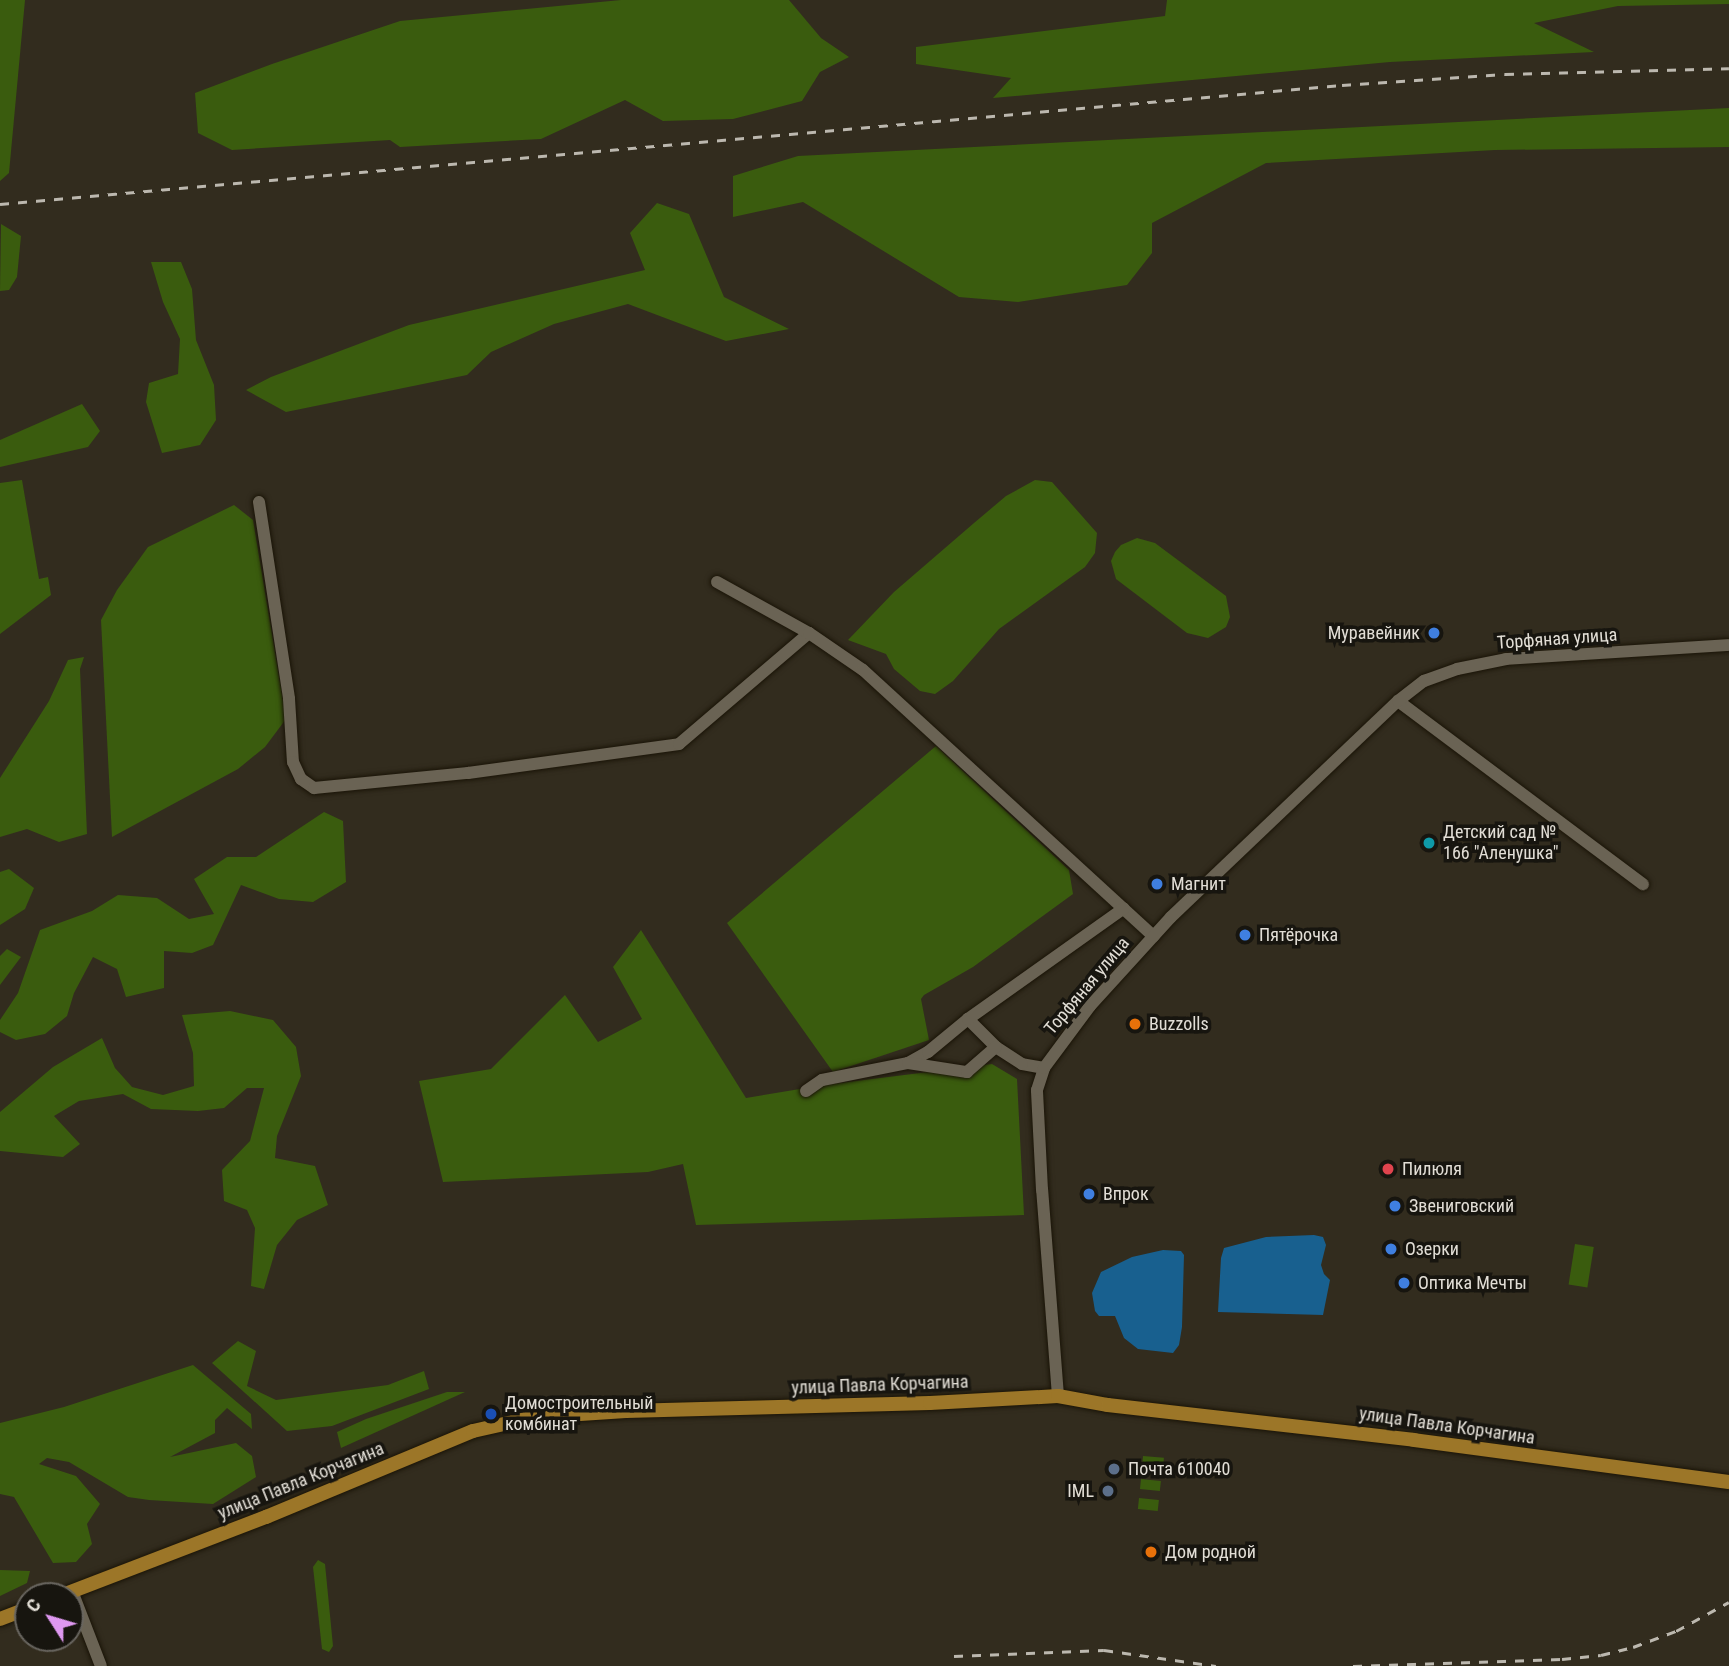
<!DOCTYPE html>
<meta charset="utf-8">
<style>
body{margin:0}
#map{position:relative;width:1729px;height:1666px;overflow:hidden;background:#322c1e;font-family:"Roboto Condensed",sans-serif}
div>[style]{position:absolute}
.green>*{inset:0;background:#3a5c0e;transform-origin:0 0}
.water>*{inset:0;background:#18608f}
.roads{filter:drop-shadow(0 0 2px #1a1407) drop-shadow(0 0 2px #1a1407)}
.minor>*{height:12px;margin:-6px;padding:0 6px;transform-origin:6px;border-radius:6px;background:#6a6354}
.major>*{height:14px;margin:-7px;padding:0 7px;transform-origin:7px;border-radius:7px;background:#9c7628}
.rail>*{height:2.5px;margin-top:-1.25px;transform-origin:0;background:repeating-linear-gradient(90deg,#bcb8af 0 9px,transparent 0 18px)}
.dots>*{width:19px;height:19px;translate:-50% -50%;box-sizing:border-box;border:4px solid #17150f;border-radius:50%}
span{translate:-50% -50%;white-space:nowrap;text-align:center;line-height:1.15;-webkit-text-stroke:7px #17150f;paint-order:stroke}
.poi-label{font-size:18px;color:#e2ded6}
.right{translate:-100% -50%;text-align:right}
.left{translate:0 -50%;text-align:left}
.street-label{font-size:18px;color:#e2ded6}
.north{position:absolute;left:14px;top:1582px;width:70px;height:70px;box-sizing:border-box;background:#17150f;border:2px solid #68655f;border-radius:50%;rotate:307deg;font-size:19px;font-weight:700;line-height:28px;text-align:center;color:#e2ded6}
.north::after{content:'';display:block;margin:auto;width:24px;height:32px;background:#df98f1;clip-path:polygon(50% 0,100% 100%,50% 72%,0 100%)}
</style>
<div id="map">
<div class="green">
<i style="clip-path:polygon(0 0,25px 0,9px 173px,0 181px)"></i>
<i style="clip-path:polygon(621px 0,789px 0,821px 38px,849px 57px,820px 72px,802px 101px,733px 119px,663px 121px,625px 100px,541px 139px,400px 147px,390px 140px,232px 150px,198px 133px,195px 93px,272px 64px,400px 21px)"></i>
<i style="clip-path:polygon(1167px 0,1729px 0,1729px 4px,1618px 6px,1534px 23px,1594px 52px,1390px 62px,993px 98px,1011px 78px,916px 64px,916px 47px,1165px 16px)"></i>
<i style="clip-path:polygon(1729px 108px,1729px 147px,1495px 150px,1266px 163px,1152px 223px,1152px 253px,1127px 285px,1018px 302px,959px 297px,803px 202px,733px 217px,733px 176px,798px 156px)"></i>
<i style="clip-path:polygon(657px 203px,689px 214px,724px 297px,789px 329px,726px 341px,628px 304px,554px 324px,491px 352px,467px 375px,286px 412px,246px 390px,271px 377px,409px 325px,645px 270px,630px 233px)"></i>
<i style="clip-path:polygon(1px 224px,21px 236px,17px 277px,9px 290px,0 291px)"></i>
<i style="clip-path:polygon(151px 262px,181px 262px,192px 289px,196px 340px,214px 385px,216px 420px,200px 445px,162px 453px,146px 402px,149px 383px,178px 374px,180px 339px,163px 302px)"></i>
<i style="clip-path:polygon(82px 404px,100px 431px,88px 447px,0 467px,0 440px)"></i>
<i style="clip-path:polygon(22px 480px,39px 579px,48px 577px,51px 595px,0 634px,0 483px)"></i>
<i style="clip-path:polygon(1035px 480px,1052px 482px,1097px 533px,1095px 553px,1085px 567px,999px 629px,953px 681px,935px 694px,920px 691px,894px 669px,886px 654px,848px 640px,894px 592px,974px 523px,1006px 496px)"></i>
<i style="clip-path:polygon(234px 505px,253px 520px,286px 719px,265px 747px,238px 769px,112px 837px,101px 620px,117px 590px,148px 547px)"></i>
<i style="clip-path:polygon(1137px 538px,1155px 543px,1226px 596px,1230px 617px,1226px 627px,1208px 638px,1187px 633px,1116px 579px,1111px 561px,1115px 552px,1121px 545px)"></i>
<i style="clip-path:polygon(84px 657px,80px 669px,87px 834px,59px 842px,27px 829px,0 837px,0 778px,49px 701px,68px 660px)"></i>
<i style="clip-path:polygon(936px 746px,1069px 870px,1073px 894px,973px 967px,924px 995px,921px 999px,929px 1040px,833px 1072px,727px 923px)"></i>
<i style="clip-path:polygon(324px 812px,343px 821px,346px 882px,313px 902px,279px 899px,241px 885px,213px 945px,192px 953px,164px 951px,164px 988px,126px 997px,117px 969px,93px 957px,74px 993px,67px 1016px,45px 1034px,16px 1040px,0 1032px,0 1020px,18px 993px,40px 930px,92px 911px,118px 895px,157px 898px,189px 919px,214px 914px,194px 879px,227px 857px,256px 857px)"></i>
<i style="clip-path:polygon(9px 869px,34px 888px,25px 909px,0 925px,0 872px)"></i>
<i style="clip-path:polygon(641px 930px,746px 1098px,824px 1085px,992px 1064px,1017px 1079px,1024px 1215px,696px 1225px,683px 1164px,648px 1172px,443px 1182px,419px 1081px,491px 1069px,565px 995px,598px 1042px,642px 1019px,613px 967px)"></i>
<i style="clip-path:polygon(7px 949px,21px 957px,0 985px,0 956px)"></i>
<i style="clip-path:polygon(230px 1011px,273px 1020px,296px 1047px,301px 1076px,277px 1136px,275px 1158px,315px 1166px,328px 1205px,297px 1220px,277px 1245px,264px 1289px,251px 1286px,255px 1228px,247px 1210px,224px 1201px,222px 1170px,250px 1141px,264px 1088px,247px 1088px,224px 1108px,198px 1111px,151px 1109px,123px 1094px,79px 1101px,54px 1116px,80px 1144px,63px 1157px,0 1151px,0 1112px,53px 1067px,102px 1038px,115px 1068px,132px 1087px,163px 1095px,194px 1086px,193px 1053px,182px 1015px)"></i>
<i style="left:1575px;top:1244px;width:19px;height:41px;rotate:9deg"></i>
<i style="clip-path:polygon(238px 1341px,256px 1351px,247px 1386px,276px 1400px,388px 1385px,424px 1371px,429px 1389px,332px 1426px,287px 1431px,212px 1363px)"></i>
<i style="clip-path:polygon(193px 1365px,251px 1414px,252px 1429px,227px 1408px,215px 1420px,215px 1433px,170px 1457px,236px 1443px,252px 1456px,256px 1477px,213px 1504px,149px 1500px,128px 1497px,69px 1462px,47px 1458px,39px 1464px,76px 1476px,100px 1504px,87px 1524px,92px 1544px,76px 1562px,53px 1563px,14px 1497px,0 1494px,0 1423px,64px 1407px)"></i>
<i style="clip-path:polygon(447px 1392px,465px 1392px,341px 1448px,337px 1432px,366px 1419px)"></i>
<i style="left:1143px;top:1456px;width:21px;height:11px;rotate:5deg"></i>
<i style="left:1141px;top:1479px;width:20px;height:10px;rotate:6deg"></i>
<i style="left:1139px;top:1498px;width:20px;height:11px;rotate:6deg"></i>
<i style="clip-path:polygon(318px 1560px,325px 1564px,333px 1646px,329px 1652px,322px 1649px,313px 1567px)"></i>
<i style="clip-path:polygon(0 1570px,30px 1571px,27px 1583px,0 1596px)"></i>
</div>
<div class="water">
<i style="clip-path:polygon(1314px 1235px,1323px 1237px,1326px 1245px,1321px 1265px,1324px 1274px,1330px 1280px,1323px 1315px,1218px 1312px,1221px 1258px,1224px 1248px,1266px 1237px)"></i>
<i style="clip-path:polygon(1163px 1250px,1181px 1251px,1184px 1255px,1182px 1327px,1179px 1345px,1173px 1353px,1138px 1349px,1124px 1338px,1115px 1316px,1099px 1316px,1095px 1311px,1092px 1293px,1101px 1272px,1132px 1257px)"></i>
</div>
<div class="roads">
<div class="minor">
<i style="left:259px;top:502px;width:199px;rotate:81.3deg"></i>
<i style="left:289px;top:699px;width:63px;rotate:86.4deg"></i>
<i style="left:293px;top:762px;width:19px;rotate:65deg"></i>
<i style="left:301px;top:779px;width:16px;rotate:35deg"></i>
<i style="left:314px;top:788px;width:155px;rotate:-5.6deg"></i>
<i style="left:468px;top:773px;width:213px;rotate:-7.8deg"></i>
<i style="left:679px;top:744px;width:171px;rotate:-40.5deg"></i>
<i style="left:717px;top:582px;width:105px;rotate:29deg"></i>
<i style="left:809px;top:633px;width:65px;rotate:34.4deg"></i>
<i style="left:863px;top:670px;width:394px;rotate:42.5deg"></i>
<i style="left:1398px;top:701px;width:306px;rotate:36.8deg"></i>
<i style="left:908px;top:1063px;width:23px;rotate:-29deg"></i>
<i style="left:928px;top:1052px;width:52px;rotate:-39.5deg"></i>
<i style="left:1044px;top:1068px;width:22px;rotate:-170deg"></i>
<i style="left:1022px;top:1064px;width:31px;rotate:-147deg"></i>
<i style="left:996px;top:1047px;width:40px;rotate:-135deg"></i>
<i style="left:968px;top:1019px;width:191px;rotate:-35.4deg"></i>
<i style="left:806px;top:1091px;width:19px;rotate:-35deg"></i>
<i style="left:822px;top:1080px;width:88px;rotate:-11.2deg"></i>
<i style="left:908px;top:1063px;width:60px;rotate:8.7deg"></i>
<i style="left:967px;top:1072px;width:38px;rotate:-41deg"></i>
<i style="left:1058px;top:1396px;width:207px;rotate:-94.4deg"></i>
<i style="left:1042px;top:1190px;width:100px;rotate:-92.9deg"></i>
<i style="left:1037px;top:1090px;width:23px;rotate:-72deg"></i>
<i style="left:1044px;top:1068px;width:77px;rotate:-53.4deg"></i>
<i style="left:1090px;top:1006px;width:120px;rotate:-47.7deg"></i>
<i style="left:1171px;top:917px;width:313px;rotate:-43.6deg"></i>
<i style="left:1398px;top:701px;width:33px;rotate:-38deg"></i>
<i style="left:1424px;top:681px;width:35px;rotate:-20deg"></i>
<i style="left:1457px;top:669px;width:50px;rotate:-11.5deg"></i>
<i style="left:1506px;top:659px;width:223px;rotate:-3.6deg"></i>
<i style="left:72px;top:1591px;width:80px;rotate:68.9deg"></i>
</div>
<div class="major">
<i style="left:60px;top:1596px;width:221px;rotate:-21deg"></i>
<i style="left:266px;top:1517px;width:224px;rotate:-22.6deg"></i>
<i style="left:473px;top:1431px;width:64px;rotate:-12.7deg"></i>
<i style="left:535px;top:1417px;width:91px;rotate:-3.8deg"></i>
<i style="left:626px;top:1411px;width:304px;rotate:-1.5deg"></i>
<i style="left:930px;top:1403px;width:128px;rotate:-3.1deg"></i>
<i style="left:1058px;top:1396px;width:51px;rotate:10.2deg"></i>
<i style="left:1108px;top:1405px;width:308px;rotate:6.5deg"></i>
<i style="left:1414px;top:1440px;width:318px;rotate:7.6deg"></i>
<i style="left:0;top:1619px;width:30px;rotate:-21deg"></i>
</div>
</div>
<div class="rail">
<i style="left:0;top:204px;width:1347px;rotate:-5.07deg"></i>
<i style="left:1342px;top:85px;width:163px;rotate:-3.9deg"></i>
<i style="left:1505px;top:74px;width:224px;rotate:-1.5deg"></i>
<i style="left:954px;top:1656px;width:150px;rotate:-2.3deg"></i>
<i style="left:1104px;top:1650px;width:113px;rotate:8.1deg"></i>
<i style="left:1353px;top:1666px;width:209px;rotate:-1.9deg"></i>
<i style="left:1562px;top:1659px;width:39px;rotate:-6deg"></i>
<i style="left:1601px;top:1655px;width:33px;rotate:-14deg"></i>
<i style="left:1633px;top:1647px;width:46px;rotate:-20.4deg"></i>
<i style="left:1676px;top:1631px;width:60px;rotate:-28.7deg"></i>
</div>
<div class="dots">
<i style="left:1434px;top:633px;background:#3f7fe0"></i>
<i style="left:1429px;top:843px;background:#0f9aa8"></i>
<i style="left:1157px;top:884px;background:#3f7fe0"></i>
<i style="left:1245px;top:935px;background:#3f7fe0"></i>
<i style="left:1135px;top:1024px;background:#e8710a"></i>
<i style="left:1388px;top:1169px;background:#e0444e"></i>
<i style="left:1089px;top:1194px;background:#3f7fe0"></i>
<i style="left:1395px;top:1206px;background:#3f7fe0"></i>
<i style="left:1391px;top:1249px;background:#3f7fe0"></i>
<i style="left:1404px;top:1283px;background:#3f7fe0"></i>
<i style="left:491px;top:1414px;background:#1a4fb4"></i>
<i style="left:1114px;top:1469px;background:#5c6f8a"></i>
<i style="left:1108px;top:1491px;background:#5c6f8a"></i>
<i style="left:1151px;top:1552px;background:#e8710a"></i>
</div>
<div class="poi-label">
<span class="right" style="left:1420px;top:633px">Муравейник</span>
<span class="left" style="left:1443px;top:843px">Детский сад №<br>166 "Аленушка"</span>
<span class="left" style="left:1171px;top:884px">Магнит</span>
<span class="left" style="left:1259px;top:935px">Пятёрочка</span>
<span class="left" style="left:1149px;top:1024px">Buzzolls</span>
<span class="left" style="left:1402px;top:1169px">Пилюля</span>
<span class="left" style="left:1103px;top:1194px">Впрок</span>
<span class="left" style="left:1409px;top:1206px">Звениговский</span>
<span class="left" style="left:1405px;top:1249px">Озерки</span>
<span class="left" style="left:1418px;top:1283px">Оптика Мечты</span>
<span class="left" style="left:505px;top:1414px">Домостроительный<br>комбинат</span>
<span class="left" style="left:1128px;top:1469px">Почта 610040</span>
<span class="right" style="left:1094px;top:1491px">IML</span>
<span class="left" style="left:1165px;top:1552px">Дом родной</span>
</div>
<div class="street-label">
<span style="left:1557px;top:639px;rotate:-4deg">Торфяная улица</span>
<span style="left:1087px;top:986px;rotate:-50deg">Торфяная улица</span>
<span style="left:880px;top:1385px;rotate:-2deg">улица Павла Корчагина</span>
<span style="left:1447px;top:1426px;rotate:8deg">улица Павла Корчагина</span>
<span style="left:301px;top:1481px;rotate:-22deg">улица Павла Корчагина</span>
</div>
<div class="north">С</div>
</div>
